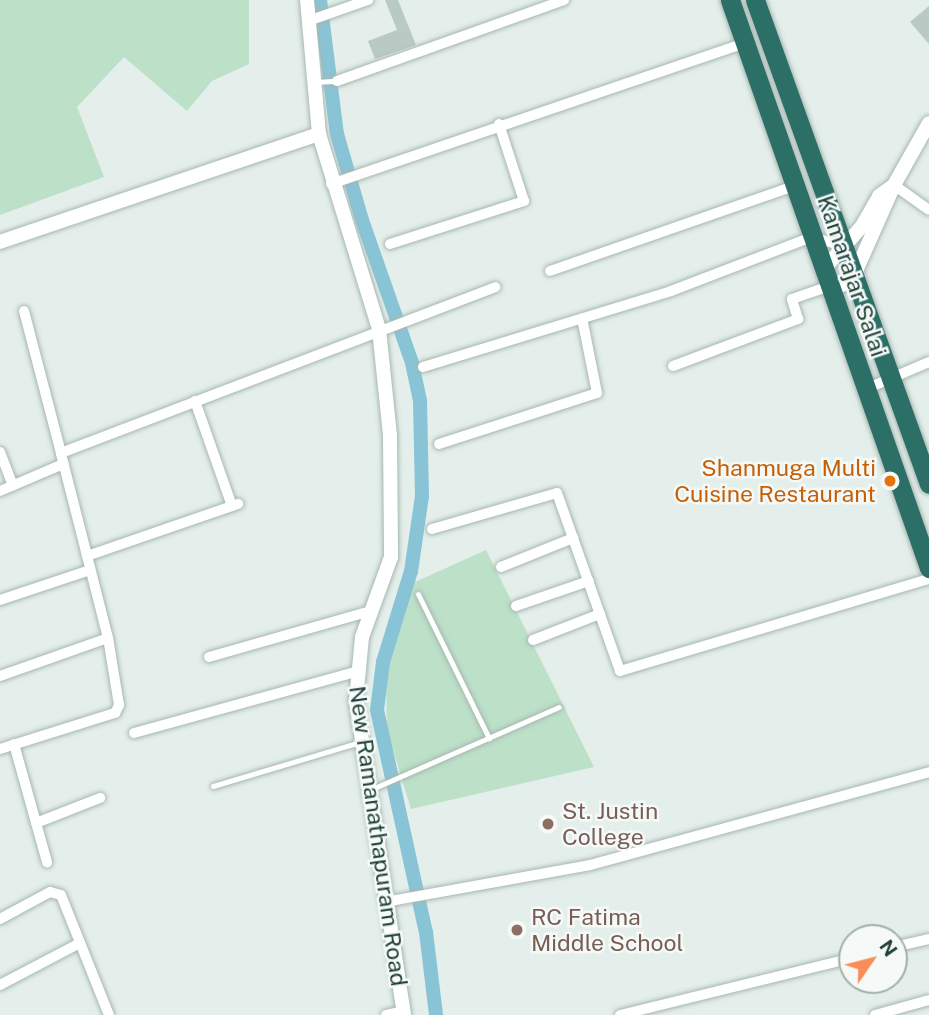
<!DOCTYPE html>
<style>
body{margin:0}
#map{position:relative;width:929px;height:1015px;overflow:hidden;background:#e4eeea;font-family:"Public Sans",sans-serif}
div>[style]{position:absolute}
.green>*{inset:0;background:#bce0c8}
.canal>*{height:14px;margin:-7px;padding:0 7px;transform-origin:7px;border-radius:7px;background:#89c4d6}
.building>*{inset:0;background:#b9c9c4}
.roads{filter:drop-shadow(0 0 2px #a6b7b2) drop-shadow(0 0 2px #a6b7b2)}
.lane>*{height:5px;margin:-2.5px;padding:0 2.5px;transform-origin:2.5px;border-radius:2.5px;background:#fff}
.street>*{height:10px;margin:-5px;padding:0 5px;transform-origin:5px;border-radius:5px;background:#fff}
.secondary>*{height:14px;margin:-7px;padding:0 7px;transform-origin:7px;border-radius:7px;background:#fff}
.highway>*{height:19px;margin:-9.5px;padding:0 9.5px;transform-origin:9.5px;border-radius:9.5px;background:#2c6f67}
.dots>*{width:19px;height:19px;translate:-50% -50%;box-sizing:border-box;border:4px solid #f5faf8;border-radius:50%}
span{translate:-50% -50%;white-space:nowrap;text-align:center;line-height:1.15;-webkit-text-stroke:5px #f5faf8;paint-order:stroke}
.street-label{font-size:23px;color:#22413b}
.food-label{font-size:23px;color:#c56008}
.right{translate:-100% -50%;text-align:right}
.education-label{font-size:23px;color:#785e54}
.left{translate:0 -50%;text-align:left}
.north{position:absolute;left:838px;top:924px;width:70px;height:70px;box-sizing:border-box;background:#f5faf8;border:2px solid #a1b0ac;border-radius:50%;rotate:55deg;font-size:19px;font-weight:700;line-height:28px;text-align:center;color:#22413b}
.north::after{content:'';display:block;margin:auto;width:24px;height:32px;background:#f98c57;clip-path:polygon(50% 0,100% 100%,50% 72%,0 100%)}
</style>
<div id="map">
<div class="green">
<i style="clip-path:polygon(0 0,249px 0,249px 64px,212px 81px,187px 111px,124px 57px,77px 107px,104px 177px,0 215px)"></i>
<i style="clip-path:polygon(486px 550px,594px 767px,411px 809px,387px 730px,386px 674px,392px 648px,413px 583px)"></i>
</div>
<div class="canal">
<i style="left:320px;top:0;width:135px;rotate:82.8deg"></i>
<i style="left:337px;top:134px;width:90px;rotate:73.8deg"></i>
<i style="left:362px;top:220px;width:151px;rotate:70.7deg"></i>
<i style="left:412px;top:363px;width:39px;rotate:78deg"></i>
<i style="left:420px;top:401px;width:95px;rotate:88.8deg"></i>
<i style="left:422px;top:496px;width:76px;rotate:98.3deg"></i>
<i style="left:411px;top:571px;width:95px;rotate:107.1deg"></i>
<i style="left:383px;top:662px;width:48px;rotate:97.1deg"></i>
<i style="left:377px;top:710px;width:227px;rotate:77.6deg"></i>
<i style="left:426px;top:932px;width:84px;rotate:83.1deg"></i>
</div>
<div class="building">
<i style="clip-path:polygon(385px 0,398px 0,416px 45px,375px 59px,368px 41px,397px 30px)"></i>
<i style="clip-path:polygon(929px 6px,929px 44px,910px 22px)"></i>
</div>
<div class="roads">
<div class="lane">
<i style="left:315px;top:82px;width:22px;rotate:-3deg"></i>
<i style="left:418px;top:594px;width:161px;rotate:63.8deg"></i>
<i style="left:213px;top:786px;width:153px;rotate:-16.7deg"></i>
<i style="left:372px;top:789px;width:204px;rotate:-23.7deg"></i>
</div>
<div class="street">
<i style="left:308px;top:21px;width:64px;rotate:-19.3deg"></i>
<i style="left:337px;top:81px;width:241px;rotate:-19.6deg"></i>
<i style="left:331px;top:184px;width:435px;rotate:-18.8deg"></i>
<i style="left:894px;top:185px;width:43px;rotate:35.5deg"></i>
<i style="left:390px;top:244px;width:141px;rotate:-17.8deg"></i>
<i style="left:524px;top:201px;width:81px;rotate:-108deg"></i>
<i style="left:550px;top:271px;width:258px;rotate:-19.2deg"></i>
<i style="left:24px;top:311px;width:147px;rotate:75.4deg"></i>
<i style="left:673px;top:366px;width:134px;rotate:-20.6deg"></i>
<i style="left:798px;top:319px;width:21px;rotate:-107deg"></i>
<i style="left:792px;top:299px;width:39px;rotate:-19deg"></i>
<i style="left:423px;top:367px;width:259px;rotate:-17deg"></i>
<i style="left:671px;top:291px;width:151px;rotate:-21deg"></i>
<i style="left:812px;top:237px;width:29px;rotate:16deg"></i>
<i style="left:866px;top:389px;width:69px;rotate:-23.2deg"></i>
<i style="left:195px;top:401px;width:111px;rotate:70.6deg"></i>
<i style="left:439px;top:444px;width:166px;rotate:-17.9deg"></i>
<i style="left:597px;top:393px;width:76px;rotate:-101.3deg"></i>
<i style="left:0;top:452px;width:36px;rotate:69deg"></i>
<i style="left:0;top:491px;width:69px;rotate:-23.2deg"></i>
<i style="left:432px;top:529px;width:130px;rotate:-16.1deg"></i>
<i style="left:557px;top:493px;width:189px;rotate:70.5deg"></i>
<i style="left:620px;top:671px;width:322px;rotate:-16.6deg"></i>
<i style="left:87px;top:556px;width:160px;rotate:-19deg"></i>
<i style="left:501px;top:567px;width:78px;rotate:-21.9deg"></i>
<i style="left:0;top:600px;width:95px;rotate:-18.4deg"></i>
<i style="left:516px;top:606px;width:77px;rotate:-18.9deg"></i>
<i style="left:533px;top:640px;width:72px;rotate:-21.2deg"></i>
<i style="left:209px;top:657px;width:168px;rotate:-15.9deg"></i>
<i style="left:0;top:676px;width:114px;rotate:-19.4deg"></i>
<i style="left:108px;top:638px;width:191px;rotate:-104.3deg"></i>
<i style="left:61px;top:453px;width:465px;rotate:-20.9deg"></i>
<i style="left:134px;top:733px;width:229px;rotate:-15.4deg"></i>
<i style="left:14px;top:744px;width:123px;rotate:74.4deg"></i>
<i style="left:0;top:749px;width:121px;rotate:-17.4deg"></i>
<i style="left:115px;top:713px;width:9px;rotate:-63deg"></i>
<i style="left:119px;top:705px;width:68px;rotate:-99.3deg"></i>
<i style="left:36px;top:823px;width:69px;rotate:-21.3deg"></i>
<i style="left:385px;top:902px;width:208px;rotate:-10.2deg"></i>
<i style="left:590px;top:865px;width:352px;rotate:-15.3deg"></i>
<i style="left:0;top:919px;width:57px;rotate:-28.4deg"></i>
<i style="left:50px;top:892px;width:11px;rotate:15deg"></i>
<i style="left:61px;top:895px;width:129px;rotate:68.2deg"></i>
<i style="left:894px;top:947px;width:36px;rotate:-13deg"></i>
<i style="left:0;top:985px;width:90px;rotate:-27.7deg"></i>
<i style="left:386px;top:1015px;width:17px;rotate:-13deg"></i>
<i style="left:620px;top:1015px;width:239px;rotate:-13.8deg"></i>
<i style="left:875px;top:1015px;width:56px;rotate:-15.5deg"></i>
</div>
<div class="secondary">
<i style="left:307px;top:0;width:135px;rotate:84.9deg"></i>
<i style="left:319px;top:134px;width:204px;rotate:72.9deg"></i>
<i style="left:379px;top:329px;width:107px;rotate:84.1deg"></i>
<i style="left:390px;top:435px;width:122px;rotate:89.5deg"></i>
<i style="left:391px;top:557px;width:85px;rotate:109.9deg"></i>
<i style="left:362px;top:637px;width:64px;rotate:95.4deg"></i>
<i style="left:356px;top:701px;width:318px;rotate:81.3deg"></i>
<i style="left:0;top:242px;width:337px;rotate:-18.7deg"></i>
<i style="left:824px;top:269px;width:57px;rotate:-48.5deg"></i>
<i style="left:862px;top:226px;width:34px;rotate:-60deg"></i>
<i style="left:879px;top:196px;width:19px;rotate:-36deg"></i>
<i style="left:831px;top:290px;width:23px;rotate:-25deg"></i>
<i style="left:852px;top:280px;width:104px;rotate:-66.1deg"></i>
<i style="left:894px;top:185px;width:71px;rotate:-60.6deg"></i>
</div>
<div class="highway">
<i style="left:730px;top:0;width:602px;rotate:70.69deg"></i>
<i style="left:755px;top:0;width:514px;rotate:70.23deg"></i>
</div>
</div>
<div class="dots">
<i style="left:890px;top:481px;background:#e8710a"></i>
<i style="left:548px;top:824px;background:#8d6e63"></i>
<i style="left:517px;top:930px;background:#8d6e63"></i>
</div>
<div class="street-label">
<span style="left:852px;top:276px;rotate:71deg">Kamarajar Salai</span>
<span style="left:378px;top:836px;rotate:82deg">New Ramanathapuram Road</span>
</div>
<div class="food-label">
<span class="right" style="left:876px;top:481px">Shanmuga Multi<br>Cuisine Restaurant</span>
</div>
<div class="education-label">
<span class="left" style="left:562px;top:824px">St. Justin<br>College</span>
<span class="left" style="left:531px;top:930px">RC Fatima<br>Middle School</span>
</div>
<div class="north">N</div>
</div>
